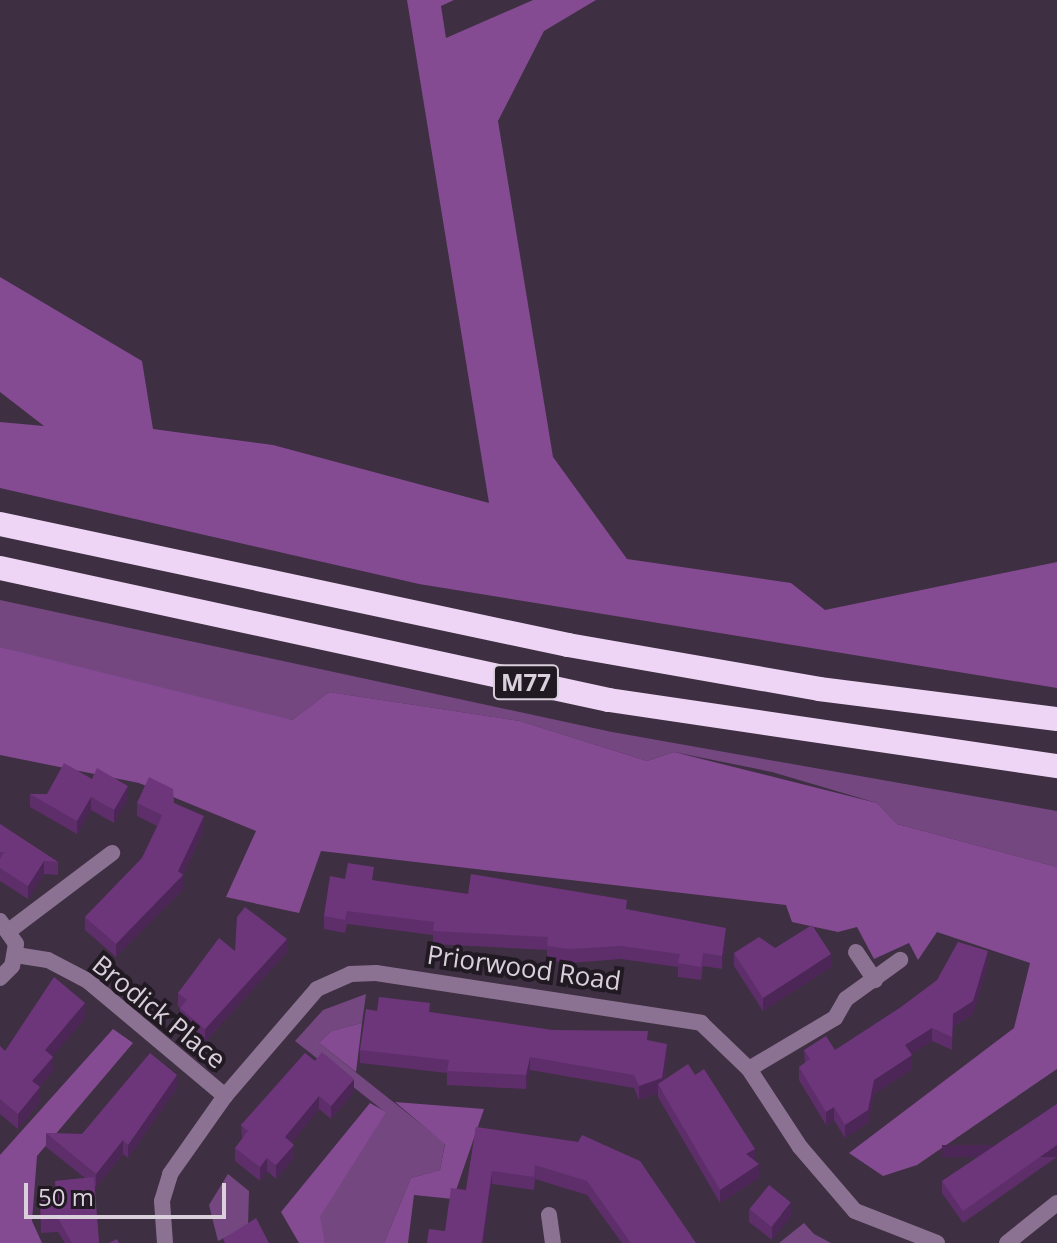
<!DOCTYPE html>
<style>
body{margin:0}
#map{position:relative;width:1057px;height:1243px;overflow:hidden;background:#3e2f42;font-family:"Open Sans",sans-serif}
div>[style]{position:absolute}
.green>*{inset:0;background:#744780}
.forest>*{inset:0;background:#844b92}
.minor>*{height:16px;margin:-8px;padding:0 8px;transform-origin:8px;border-radius:8px;background:#8c7292}
.motorway>*{height:24px;margin:-12px;padding:0 12px;transform-origin:12px;border-radius:12px;background:#eed5f5}
.wall>*{inset:0;background:#5e2e6a}
.shaded-wall>*{inset:0;background:#4c2656;transform-origin:0 0}
.building>*{inset:0;background:#6d367b;transform-origin:0 0}
span{translate:-50% -50%;white-space:nowrap;text-align:center;line-height:1.15;-webkit-text-stroke:8px #211a23;paint-order:stroke}
.shield-label span{padding:2px 6px;background:#211a23;border:2px solid;border-radius:6px;-webkit-text-stroke-width:0}
.shield-label{font-size:24px;color:#dad0dc;font-weight:700}
.street-label{font-size:26px;color:#dad0dc}
.scale{position:absolute;left:24px;top:1183px;width:202px;height:36px;box-sizing:border-box;border:4px solid #dad0dc;border-top:0;padding-left:10px;font-size:24px;line-height:28px;white-space:nowrap;color:#dad0dc;-webkit-text-stroke:6px #211a23;paint-order:stroke}
</style>
<div id="map">
<div class="green">
<i style="clip-path:polygon(0 600px,612px 732px,1057px 811px,1057px 867px,897px 824px,877px 803px,772px 772px,674px 752px,647px 761px,520px 721px,329px 692px,292px 720px,226px 709px,0 647px)"></i>
<i style="clip-path:polygon(366px 994px,362px 1023px,331px 1031px,319px 1043px,445px 1143px,440px 1170px,411px 1178px,384px 1243px,325px 1243px,319px 1218px,385px 1112px,295px 1041px,323px 1010px)"></i>
<i style="clip-path:polygon(228px 1174px,249px 1191px,248px 1226px,218px 1241px,209px 1205px)"></i>
<i style="clip-path:polygon(804px 1223px,814px 1234px,831px 1243px,779px 1243px)"></i>
</div>
<div class="forest">
<i style="clip-path:polygon(407px 0,454px 0,441px 6px,446px 38px,533px 0,596px 0,544px 31px,498px 121px,553px 457px,627px 559px,791px 583px,825px 610px,1057px 562px,1057px 688px,419px 584px,0 488px,0 422px,44px 426px,0 392px,0 277px,142px 361px,153px 429px,273px 445px,489px 503px)"></i>
<i style="clip-path:polygon(0 647px,292px 720px,329px 692px,520px 721px,647px 761px,674px 752px,877px 803px,897px 824px,1057px 867px,1057px 1069px,917px 1165px,883px 1176px,849px 1153px,1014px 1028px,1030px 963px,937px 932px,918px 960px,909px 943px,874px 959px,857px 927px,838px 932px,792px 922px,786px 905px,321px 851px,299px 913px,226px 897px,256px 831px,139px 783px,0 755px)"></i>
<i style="clip-path:polygon(362px 1023px,356px 1072px,319px 1043px,331px 1031px)"></i>
<i style="clip-path:polygon(113px 1029px,133px 1043px,37px 1156px,32px 1221px,42px 1243px,0 1243px,0 1155px)"></i>
<i style="clip-path:polygon(395px 1102px,484px 1109px,453px 1199px,414px 1195px,408px 1243px,384px 1243px,411px 1178px,440px 1170px,445px 1144px)"></i>
<i style="clip-path:polygon(370px 1103px,386px 1112px,320px 1217px,325px 1243px,299px 1243px,281px 1212px)"></i>
</div>
<div class="minor">
<i style="left:0;top:921px;width:28px;rotate:55deg"></i>
<i style="left:16px;top:944px;width:22px;rotate:100deg"></i>
<i style="left:12px;top:966px;width:17px;rotate:135deg"></i>
<i style="left:10px;top:930px;width:128px;rotate:-37deg"></i>
<i style="left:856px;top:952px;width:34px;rotate:56deg"></i>
<i style="left:16px;top:955px;width:32px;rotate:9deg"></i>
<i style="left:48px;top:960px;width:45px;rotate:27.7deg"></i>
<i style="left:88px;top:981px;width:179px;rotate:40deg"></i>
<i style="left:749px;top:1069px;width:100px;rotate:-30.7deg"></i>
<i style="left:835px;top:1018px;width:22px;rotate:-60deg"></i>
<i style="left:846px;top:999px;width:67px;rotate:-35.8deg"></i>
<i style="left:549px;top:1215px;width:28px;rotate:82deg"></i>
<i style="left:165px;top:1243px;width:42px;rotate:-94.1deg"></i>
<i style="left:162px;top:1201px;width:28px;rotate:-73deg"></i>
<i style="left:170px;top:1174px;width:95px;rotate:-54.8deg"></i>
<i style="left:225px;top:1096px;width:141px;rotate:-49.3deg"></i>
<i style="left:317px;top:989px;width:36px;rotate:-24deg"></i>
<i style="left:350px;top:974px;width:26px;rotate:-2deg"></i>
<i style="left:376px;top:973px;width:329px;rotate:8.7deg"></i>
<i style="left:701px;top:1023px;width:66px;rotate:43.8deg"></i>
<i style="left:749px;top:1069px;width:93px;rotate:56.8deg"></i>
<i style="left:800px;top:1147px;width:84px;rotate:49.3deg"></i>
<i style="left:855px;top:1211px;width:88px;rotate:21.3deg"></i>
<i style="left:1007px;top:1243px;width:64px;rotate:-38.7deg"></i>
</div>
<div class="motorway">
<i style="left:0;top:524px;width:581px;rotate:12.03deg"></i>
<i style="left:568px;top:645px;width:255px;rotate:9.9deg"></i>
<i style="left:819px;top:689px;width:240px;rotate:7.2deg"></i>
<i style="left:0;top:568px;width:623px;rotate:12.23deg"></i>
<i style="left:609px;top:700px;width:453px;rotate:8.4deg"></i>
</div>
<div class="wall">
<i style="clip-path:polygon(30px 794px,128px 799px,114px 823px,91px 810px,77px 834px,30px 807px)"></i>
<i style="clip-path:polygon(137px 803px,174px 803px,204px 830px,183px 875px,183px 889px,116px 957px,85px 930px,85px 917px,142px 858px,157px 826px,137px 816px)"></i>
<i style="clip-path:polygon(0 824px,58px 862px,58px 875px,44px 874px,28px 899px,0 881px)"></i>
<i style="clip-path:polygon(345px 879px,374px 881px,468px 894px,627px 909px,726px 941px,722px 969px,703px 966px,701px 980px,678px 977px,678px 967px,621px 959px,569px 963px,547px 960px,547px 950px,433px 944px,433px 935px,347px 924px,345px 933px,324px 929px,324px 916px)"></i>
<i style="clip-path:polygon(775px 948px,831px 967px,763px 1011px,734px 966px,734px 953px)"></i>
<i style="clip-path:polygon(235px 951px,287px 952px,205px 1042px,180px 1021px,180px 1008px,178px 1006px,178px 993px)"></i>
<i style="clip-path:polygon(988px 964px,973px 1014px,953px 1027px,952px 1050px,932px 1041px,911px 1054px,912px 1069px,874px 1094px,868px 1123px,845px 1138px,834px 1120px,826px 1125px,799px 1080px,799px 1067px,805px 1063px,804px 1050px,835px 1050px)"></i>
<i style="clip-path:polygon(377px 1011px,430px 1012px,552px 1030px,648px 1041px,667px 1057px,664px 1080px,755px 1161px,759px 1178px,720px 1203px,658px 1097px,658px 1093px,639px 1100px,634px 1088px,530px 1070px,526px 1089px,447px 1085px,447px 1073px,360px 1063px,360px 1050px)"></i>
<i style="clip-path:polygon(85px 1018px,52px 1056px,53px 1071px,39px 1087px,40px 1102px,18px 1129px,0 1114px,0 1046px,5px 1051px)"></i>
<i style="clip-path:polygon(305px 1053px,354px 1092px,331px 1119px,319px 1109px,291px 1143px,294px 1158px,276px 1179px,267px 1171px,260px 1181px,235px 1161px,235px 1148px,242px 1139px,241px 1125px)"></i>
<i style="clip-path:polygon(177px 1088px,128px 1158px,123px 1154px,96px 1187px,94px 1186px,99px 1243px,65px 1243px,58px 1232px,41px 1233px,40px 1199px,56px 1198px,55px 1181px,85px 1178px,46px 1147px,46px 1133px,82px 1134px)"></i>
<i style="clip-path:polygon(1057px 1104px,1057px 1157px,963px 1223px,942px 1193px,942px 1181px)"></i>
<i style="clip-path:polygon(476px 1127px,578px 1142px,696px 1243px,622px 1243px,587px 1195px,535px 1179px,534px 1190px,492px 1184px,445px 1231px,466px 1190px)"></i>
<i style="clip-path:polygon(749px 1209px,791px 1216px,772px 1240px,749px 1222px)"></i>
</div>
<div class="shaded-wall">
<i style="clip-path:polygon(128px 786px,128px 799px,114px 823px,114px 810px)"></i>
<i style="clip-path:polygon(91px 797px,91px 810px,77px 834px,77px 821px)"></i>
<i style="clip-path:polygon(204px 816px,204px 830px,182px 877px,183px 875px,183px 889px,116px 957px,116px 944px,178px 871px)"></i>
<i style="clip-path:polygon(44px 861px,44px 874px,28px 899px,28px 886px)"></i>
<i style="clip-path:polygon(726px 928px,726px 941px,722px 969px,722px 956px)"></i>
<i style="clip-path:polygon(287px 939px,287px 952px,205px 1042px,205px 1029px)"></i>
<i style="clip-path:polygon(988px 951px,988px 964px,973px 1014px,953px 1027px,952px 1050px,953px 1014px)"></i>
<i style="clip-path:polygon(831px 954px,831px 967px,763px 1011px,763px 998px)"></i>
<i style="clip-path:polygon(85px 1003px,85px 1018px,45px 1065px,45px 1050px)"></i>
<i style="clip-path:polygon(932px 1028px,932px 1041px,905px 1058px,905px 1045px)"></i>
<i style="clip-path:polygon(667px 1044px,667px 1057px,662px 1092px,658px 1084px,658px 1093px,639px 1100px,639px 1086px)"></i>
<i style="clip-path:polygon(912px 1055px,912px 1069px,874px 1094px,868px 1123px,845px 1138px,845px 1125px,874px 1080px)"></i>
<i style="clip-path:polygon(53px 1057px,53px 1071px,32px 1095px,32px 1081px)"></i>
<i style="clip-path:polygon(530px 1057px,530px 1070px,526px 1089px,526px 1075px)"></i>
<i style="clip-path:polygon(177px 1075px,177px 1088px,128px 1158px,128px 1145px)"></i>
<i style="clip-path:polygon(354px 1079px,354px 1092px,331px 1119px,331px 1106px)"></i>
<i style="clip-path:polygon(40px 1087px,40px 1102px,18px 1129px,18px 1114px)"></i>
<i style="clip-path:polygon(319px 1096px,319px 1109px,285px 1151px,285px 1137px)"></i>
<i style="clip-path:polygon(834px 1107px,834px 1120px,826px 1125px,826px 1112px)"></i>
<i style="clip-path:polygon(123px 1140px,123px 1154px,96px 1187px,96px 1174px)"></i>
<i style="clip-path:polygon(294px 1145px,294px 1158px,276px 1179px,276px 1165px)"></i>
<i style="left:1057px;top:1145px;width:12px;height:115px;rotate:90deg"></i>
<i style="clip-path:polygon(755px 1149px,755px 1162px,746px 1154px)"></i>
<i style="clip-path:polygon(267px 1158px,267px 1171px,260px 1181px,260px 1167px)"></i>
<i style="clip-path:polygon(759px 1164px,759px 1178px,720px 1203px,720px 1190px)"></i>
<i style="clip-path:polygon(492px 1171px,492px 1184px,484px 1243px,482px 1243px)"></i>
<i style="clip-path:polygon(791px 1203px,791px 1216px,772px 1240px,772px 1227px)"></i>
</div>
<div class="building">
<i style="clip-path:polygon(64px 763px,92px 779px,97px 768px,128px 786px,114px 810px,91px 797px,77px 821px,30px 794px,47px 794px)"></i>
<i style="clip-path:polygon(149px 777px,173px 789px,174px 803px,204px 816px,178px 871px,183px 875px,116px 944px,85px 917px,142px 858px,159px 823px,162px 815px,137px 803px)"></i>
<i style="clip-path:polygon(0 824px,58px 862px,44px 861px,28px 886px,0 868px,0 859px,4px 852px,0 852px)"></i>
<i style="clip-path:polygon(348px 863px,374px 867px,372px 880px,468px 894px,471px 874px,627px 900px,626px 909px,726px 928px,722px 956px,703px 953px,701px 967px,678px 963px,680px 954px,621px 946px,569px 949px,547px 946px,548px 937px,433px 931px,434px 922px,347px 911px,345px 920px,324px 916px,330px 876px,345px 879px)"></i>
<i style="clip-path:polygon(245px 907px,287px 939px,205px 1029px,180px 1008px,187px 1000px,178px 993px,219px 938px,235px 951px,237px 917px)"></i>
<i style="clip-path:polygon(812px 925px,831px 954px,763px 998px,734px 953px,759px 937px,775px 948px)"></i>
<i style="clip-path:polygon(958px 942px,988px 951px,973px 1001px,953px 1014px,952px 1037px,932px 1028px,905px 1045px,912px 1055px,874px 1080px,868px 1110px,845px 1125px,834px 1107px,826px 1112px,799px 1067px,810px 1059px,804px 1050px,826px 1036px,835px 1050px,901px 1007px,937px 980px)"></i>
<i style="clip-path:polygon(54px 977px,85px 1003px,45px 1050px,53px 1057px,32px 1081px,40px 1087px,18px 1114px,0 1099px,0 1046px,5px 1051px)"></i>
<i style="clip-path:polygon(379px 997px,430px 1003px,429px 1012px,552px 1030px,648px 1031px,647px 1040px,667px 1044px,662px 1078px,639px 1086px,634px 1075px,530px 1057px,526px 1075px,447px 1071px,449px 1060px,360px 1050px,366px 1009px,377px 1011px)"></i>
<i style="clip-path:polygon(322px 1052px,354px 1079px,331px 1106px,319px 1096px,285px 1137px,294px 1145px,276px 1165px,267px 1158px,260px 1167px,235px 1148px,248px 1131px,241px 1125px,305px 1053px,315px 1061px)"></i>
<i style="clip-path:polygon(150px 1053px,177px 1075px,128px 1145px,123px 1140px,96px 1174px,46px 1133px,82px 1134px)"></i>
<i style="clip-path:polygon(688px 1064px,695px 1075px,704px 1069px,755px 1149px,746px 1154px,759px 1164px,720px 1190px,658px 1084px)"></i>
<i style="clip-path:polygon(1057px 1104px,1057px 1145px,963px 1211px,942px 1181px)"></i>
<i style="clip-path:polygon(476px 1127px,578px 1142px,582px 1135px,640px 1161px,696px 1243px,631px 1243px,587px 1181px,535px 1165px,534px 1177px,492px 1171px,482px 1243px,427px 1243px,429px 1229px,445px 1231px,451px 1188px,466px 1190px)"></i>
<i style="clip-path:polygon(94px 1177px,99px 1243px,72px 1243px,58px 1218px,41px 1220px,40px 1199px,57px 1198px,55px 1181px)"></i>
<i style="left:769px;top:1185px;width:28px;height:31px;rotate:39deg"></i>
<i style="clip-path:polygon(256px 1218px,269px 1243px,225px 1243px,223px 1239px)"></i>
<i style="clip-path:polygon(117px 1239px,119px 1243px,109px 1243px)"></i>
</div>
<div class="shield-label">
<span style="left:526px;top:682px">M77</span>
</div>
<div class="street-label">
<span style="left:524px;top:968px;rotate:8deg">Priorwood Road</span>
<span style="left:159px;top:1012px;rotate:39deg">Brodick Place</span>
</div>
<div class="scale">50 m</div>
</div>
